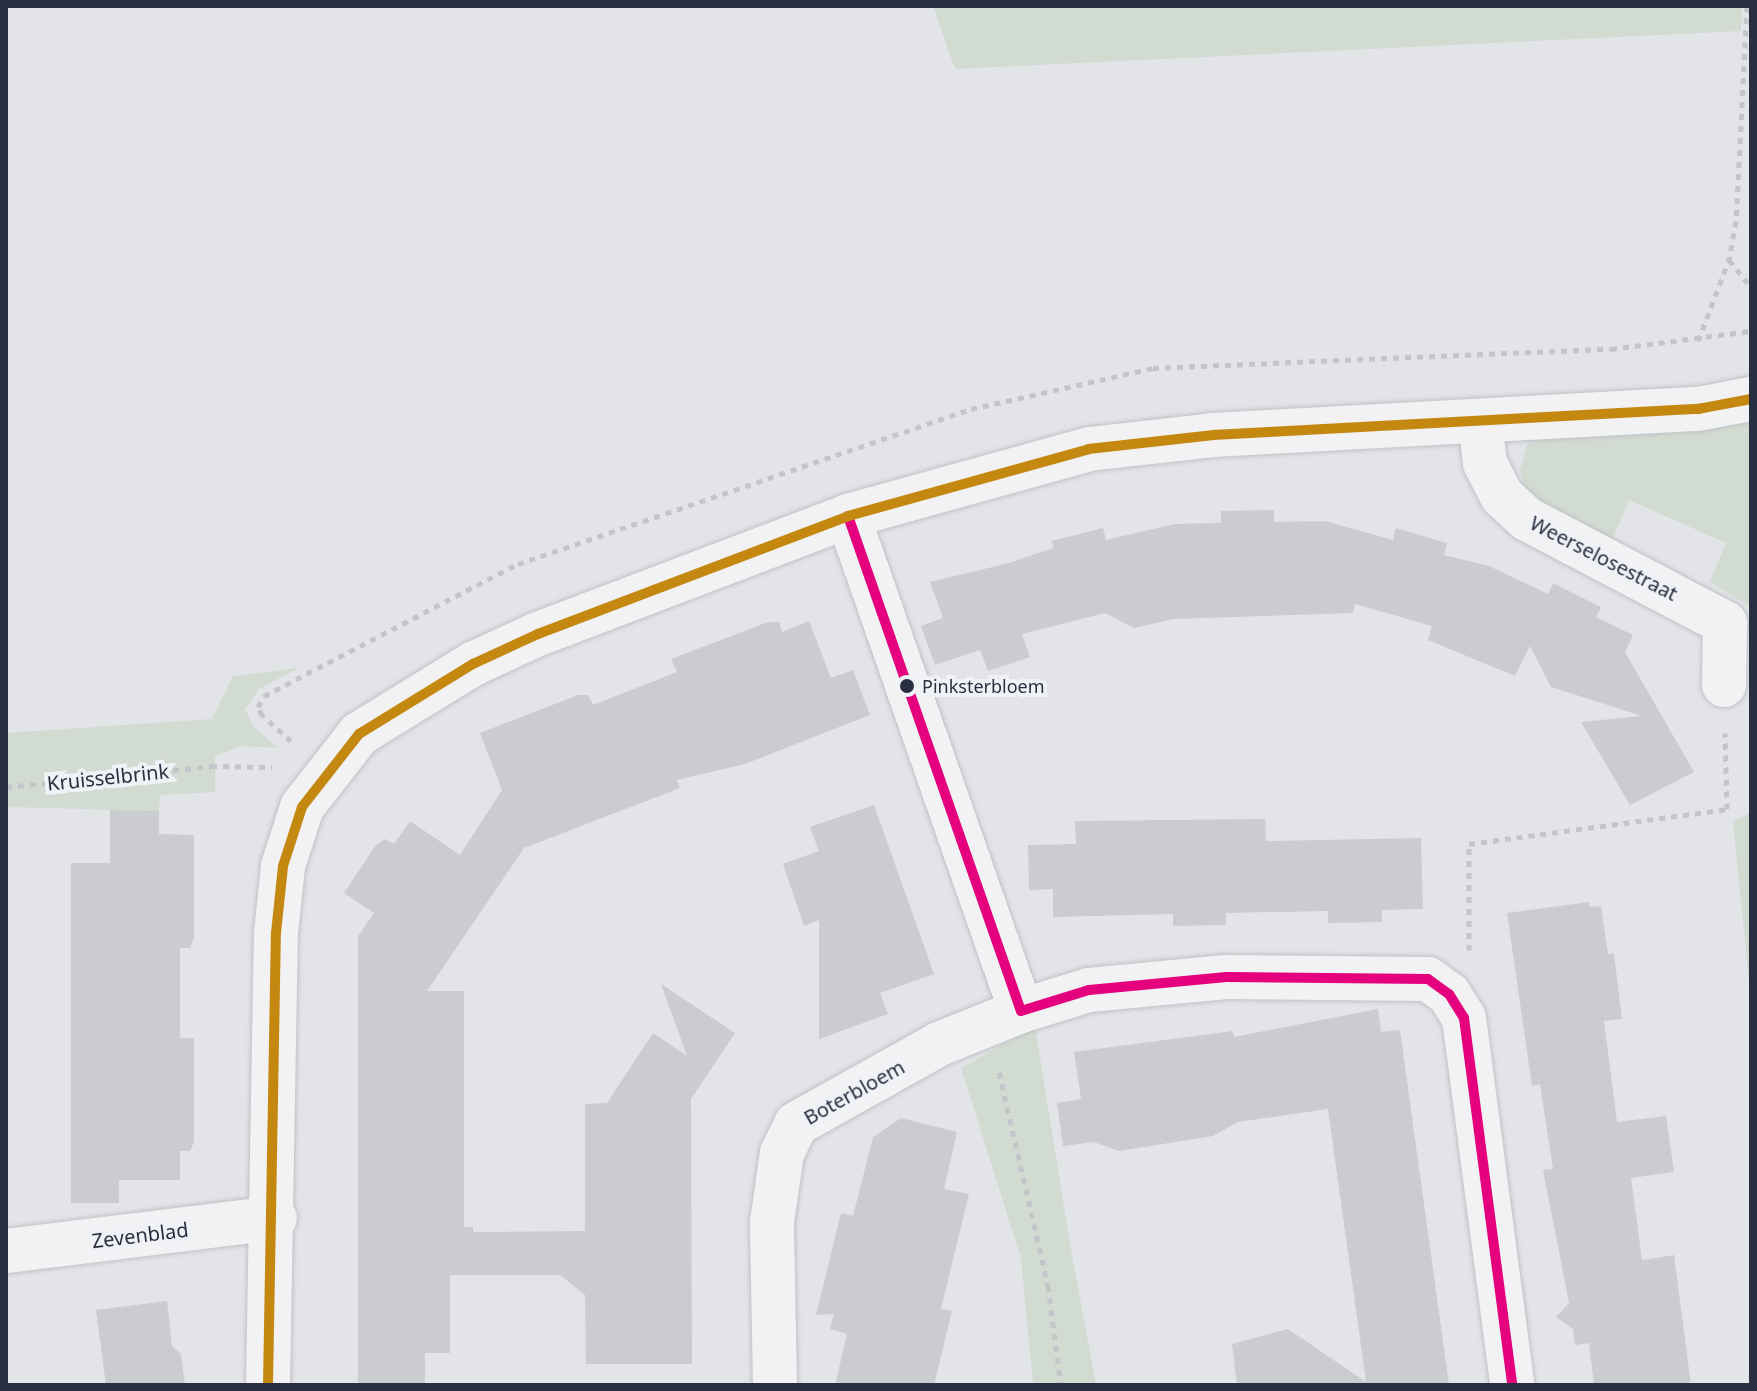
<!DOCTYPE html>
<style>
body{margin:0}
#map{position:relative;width:1757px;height:1391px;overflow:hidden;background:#e2e4e7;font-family:"Noto Sans",sans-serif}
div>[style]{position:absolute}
.green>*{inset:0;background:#d2dbd2}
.building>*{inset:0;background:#cbcccf}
.path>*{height:5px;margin-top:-2.5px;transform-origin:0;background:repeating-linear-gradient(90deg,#c4c5cb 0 6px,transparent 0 12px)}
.roads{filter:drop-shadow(0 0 2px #c0c2c5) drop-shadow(0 0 2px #c0c2c5)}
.minor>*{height:44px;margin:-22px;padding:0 22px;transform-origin:22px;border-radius:22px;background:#f2f2f4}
.bus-1>*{height:10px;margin:-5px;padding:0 5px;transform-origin:5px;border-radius:5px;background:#e5007d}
.bus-2>*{height:10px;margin:-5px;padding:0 5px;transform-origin:5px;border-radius:5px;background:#c48810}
.dots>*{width:22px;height:22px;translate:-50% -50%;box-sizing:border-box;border:4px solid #f0f2f7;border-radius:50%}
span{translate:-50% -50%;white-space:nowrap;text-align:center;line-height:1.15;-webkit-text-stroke:8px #f0f2f7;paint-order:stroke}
.bus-label{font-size:18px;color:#292f41}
.left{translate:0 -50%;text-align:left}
.street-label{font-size:20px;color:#292f41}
.frame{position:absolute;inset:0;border:8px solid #292f41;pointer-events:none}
</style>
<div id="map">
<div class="green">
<i style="clip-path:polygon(933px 6px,1742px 6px,1741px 31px,955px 69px)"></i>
<i style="clip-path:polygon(1751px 423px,1751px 607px,1710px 582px,1726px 543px,1629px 500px,1612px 540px,1546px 508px,1526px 490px,1520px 470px,1527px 445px,1544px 436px)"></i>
<i style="clip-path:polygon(299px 668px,259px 689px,245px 709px,253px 726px,278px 748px,241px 746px,215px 756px,215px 792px,160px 795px,159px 811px,6px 807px,6px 733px,212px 719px,233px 676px)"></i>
<i style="clip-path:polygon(1751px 812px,1751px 1000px,1733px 822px)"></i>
<i style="clip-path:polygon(1033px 1014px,1070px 1244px,1096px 1385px,1033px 1385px,1021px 1258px,961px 1068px,1013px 1039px,1021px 1018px)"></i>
</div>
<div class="building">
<i style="clip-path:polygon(1274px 510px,1274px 522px,1325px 521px,1393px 540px,1396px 528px,1447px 543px,1444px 555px,1489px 566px,1548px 594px,1553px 583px,1601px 607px,1596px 617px,1633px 635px,1625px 652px,1694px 772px,1630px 805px,1581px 722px,1642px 716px,1551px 687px,1530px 646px,1515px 676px,1428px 640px,1432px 626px,1355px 604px,1353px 613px,1174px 619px,1134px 628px,1105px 613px,1022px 634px,1030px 657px,988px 671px,980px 650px,935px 665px,921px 626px,943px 618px,930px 582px,1009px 563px,1053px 548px,1052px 541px,1103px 528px,1106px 540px,1175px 524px,1221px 523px,1221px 511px)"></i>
<i style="clip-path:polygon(809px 621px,831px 678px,853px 670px,870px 715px,745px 764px,677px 780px,680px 788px,524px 848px,427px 991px,464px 991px,464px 1227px,473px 1227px,473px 1232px,585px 1231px,585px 1104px,607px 1103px,653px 1033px,687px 1056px,661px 984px,735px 1033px,691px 1099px,692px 1364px,586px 1364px,585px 1295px,560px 1275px,450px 1275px,450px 1353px,425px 1353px,425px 1385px,358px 1385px,358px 936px,374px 913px,344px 893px,376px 845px,385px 839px,394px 844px,410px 821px,460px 855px,502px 790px,480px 733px,578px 695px,588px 695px,593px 705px,677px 672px,671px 659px,768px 622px,779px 622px,782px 632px)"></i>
<i style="clip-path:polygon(874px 805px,934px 974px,880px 993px,888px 1014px,819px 1039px,819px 920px,804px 926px,783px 864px,819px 851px,810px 827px)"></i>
<i style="clip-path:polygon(110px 810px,159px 811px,159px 834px,194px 835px,194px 938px,190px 948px,180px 948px,180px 1038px,194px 1038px,194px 1142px,190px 1151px,180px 1151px,180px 1180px,119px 1180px,119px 1203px,71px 1203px,71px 863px,110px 863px)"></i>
<i style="clip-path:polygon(1265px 819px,1266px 841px,1421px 838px,1423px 909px,1382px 910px,1382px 922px,1328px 923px,1328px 911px,1226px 913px,1226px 925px,1173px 926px,1173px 914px,1053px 917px,1053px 889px,1029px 890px,1028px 845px,1076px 844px,1075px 821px)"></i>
<i style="clip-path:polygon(1589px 902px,1590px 907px,1601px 906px,1608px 954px,1614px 953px,1622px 1019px,1604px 1021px,1617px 1122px,1666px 1116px,1674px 1172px,1631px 1178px,1642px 1260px,1674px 1255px,1691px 1385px,1594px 1385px,1589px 1343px,1575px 1345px,1573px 1329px,1556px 1317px,1569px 1303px,1543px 1170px,1553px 1169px,1540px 1084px,1532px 1086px,1507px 913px)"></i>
<i style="clip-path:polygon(1378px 1009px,1381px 1032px,1400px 1030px,1449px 1385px,1237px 1385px,1232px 1344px,1288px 1329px,1366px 1382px,1328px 1109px,1238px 1122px,1213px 1136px,1119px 1151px,1094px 1142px,1063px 1146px,1057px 1103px,1081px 1099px,1074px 1052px,1233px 1031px,1234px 1037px)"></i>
<i style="clip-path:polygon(901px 1118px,957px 1132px,944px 1189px,969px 1194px,941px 1309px,952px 1311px,934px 1385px,835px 1385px,847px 1334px,830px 1329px,834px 1314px,816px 1315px,841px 1213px,853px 1216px,873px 1137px)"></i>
<i style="clip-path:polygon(167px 1301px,172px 1346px,181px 1354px,185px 1385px,106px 1385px,96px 1310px)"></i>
</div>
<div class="path">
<i style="left:1747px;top:6px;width:215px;rotate:92.9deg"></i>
<i style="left:1736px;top:221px;width:40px;rotate:100deg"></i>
<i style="left:1729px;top:260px;width:35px;rotate:51deg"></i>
<i style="left:1698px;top:341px;width:87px;rotate:-69.1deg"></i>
<i style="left:291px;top:741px;width:39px;rotate:-138deg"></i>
<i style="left:262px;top:715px;width:9px;rotate:-117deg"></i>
<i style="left:258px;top:707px;width:13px;rotate:-61deg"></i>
<i style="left:264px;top:696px;width:286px;rotate:-27.5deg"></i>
<i style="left:518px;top:564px;width:479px;rotate:-18.9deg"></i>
<i style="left:971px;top:409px;width:187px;rotate:-12.7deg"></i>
<i style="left:1153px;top:368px;width:458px;rotate:-2.4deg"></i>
<i style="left:1611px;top:349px;width:141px;rotate:-7.3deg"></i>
<i style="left:6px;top:787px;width:206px;rotate:-5.8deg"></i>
<i style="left:211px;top:766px;width:61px;rotate:0.9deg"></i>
<i style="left:1469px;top:950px;width:106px;rotate:-90deg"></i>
<i style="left:1469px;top:844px;width:260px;rotate:-7.7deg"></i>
<i style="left:1727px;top:809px;width:76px;rotate:-91.5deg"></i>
<i style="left:999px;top:1072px;width:220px;rotate:77.1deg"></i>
<i style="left:1048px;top:1286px;width:100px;rotate:82.5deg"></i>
</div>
<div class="roads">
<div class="minor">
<i style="left:1480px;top:421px;width:42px;rotate:83.2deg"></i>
<i style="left:1485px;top:463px;width:37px;rotate:63deg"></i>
<i style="left:1502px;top:496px;width:34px;rotate:43deg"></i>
<i style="left:1527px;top:519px;width:224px;rotate:27.7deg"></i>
<i style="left:1725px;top:623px;width:62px;rotate:90.9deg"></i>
<i style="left:848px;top:516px;width:524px;rotate:70.74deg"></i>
<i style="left:1021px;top:1011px;width:71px;rotate:-17.2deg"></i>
<i style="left:1089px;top:990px;width:138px;rotate:-5.4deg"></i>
<i style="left:1226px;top:977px;width:202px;rotate:0.6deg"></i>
<i style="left:1428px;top:979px;width:26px;rotate:36deg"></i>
<i style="left:1449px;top:994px;width:28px;rotate:58deg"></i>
<i style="left:1464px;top:1018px;width:370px;rotate:82.5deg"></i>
<i style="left:6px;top:1251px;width:271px;rotate:-7deg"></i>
<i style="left:268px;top:1385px;width:452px;rotate:-89deg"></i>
<i style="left:276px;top:933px;width:67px;rotate:-84deg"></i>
<i style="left:283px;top:866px;width:62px;rotate:-72.1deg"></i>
<i style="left:302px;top:807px;width:93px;rotate:-52deg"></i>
<i style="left:359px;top:734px;width:134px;rotate:-31.6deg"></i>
<i style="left:473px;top:664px;width:72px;rotate:-24.8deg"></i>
<i style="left:538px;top:634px;width:332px;rotate:-20.8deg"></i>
<i style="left:848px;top:516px;width:250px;rotate:-15.5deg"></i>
<i style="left:1089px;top:449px;width:125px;rotate:-6.4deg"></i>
<i style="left:1213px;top:435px;width:486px;rotate:-3.1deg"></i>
<i style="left:1698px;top:409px;width:54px;rotate:-10.7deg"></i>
<i style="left:775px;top:1385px;width:163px;rotate:-91.1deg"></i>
<i style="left:772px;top:1222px;width:70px;rotate:-81.8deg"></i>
<i style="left:782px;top:1153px;width:32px;rotate:-64deg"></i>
<i style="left:796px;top:1124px;width:164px;rotate:-29.2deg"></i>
<i style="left:939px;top:1044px;width:88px;rotate:-21.9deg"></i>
</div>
</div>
<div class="bus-1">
<i style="left:848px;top:516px;width:524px;rotate:70.74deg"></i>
<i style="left:1021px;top:1011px;width:71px;rotate:-17.2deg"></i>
<i style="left:1089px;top:990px;width:138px;rotate:-5.4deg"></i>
<i style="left:1226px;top:977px;width:202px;rotate:0.6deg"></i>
<i style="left:1428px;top:979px;width:26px;rotate:36deg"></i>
<i style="left:1449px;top:994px;width:28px;rotate:58deg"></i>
<i style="left:1464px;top:1018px;width:370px;rotate:82.5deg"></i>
</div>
<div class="bus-2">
<i style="left:268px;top:1385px;width:452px;rotate:-89deg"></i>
<i style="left:276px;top:933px;width:67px;rotate:-84deg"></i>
<i style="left:283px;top:866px;width:62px;rotate:-72.1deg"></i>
<i style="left:302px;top:807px;width:93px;rotate:-52deg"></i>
<i style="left:359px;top:734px;width:134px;rotate:-31.6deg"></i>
<i style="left:473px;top:664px;width:72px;rotate:-24.8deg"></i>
<i style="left:538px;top:634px;width:332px;rotate:-20.8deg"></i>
<i style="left:848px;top:516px;width:250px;rotate:-15.5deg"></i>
<i style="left:1089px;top:449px;width:125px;rotate:-6.4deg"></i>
<i style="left:1213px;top:435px;width:486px;rotate:-3.1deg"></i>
<i style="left:1698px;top:409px;width:54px;rotate:-10.7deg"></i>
</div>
<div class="dots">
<i style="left:907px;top:686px;background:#292f41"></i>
</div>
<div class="bus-label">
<span class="left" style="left:922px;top:686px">Pinksterbloem</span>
</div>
<div class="street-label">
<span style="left:1604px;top:558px;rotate:27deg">Weerselosestraat</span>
<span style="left:108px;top:777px;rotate:-6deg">Kruisselbrink</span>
<span style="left:854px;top:1092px;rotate:-29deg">Boterbloem</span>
<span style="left:140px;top:1235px;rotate:-7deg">Zevenblad</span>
</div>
<div class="frame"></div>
</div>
